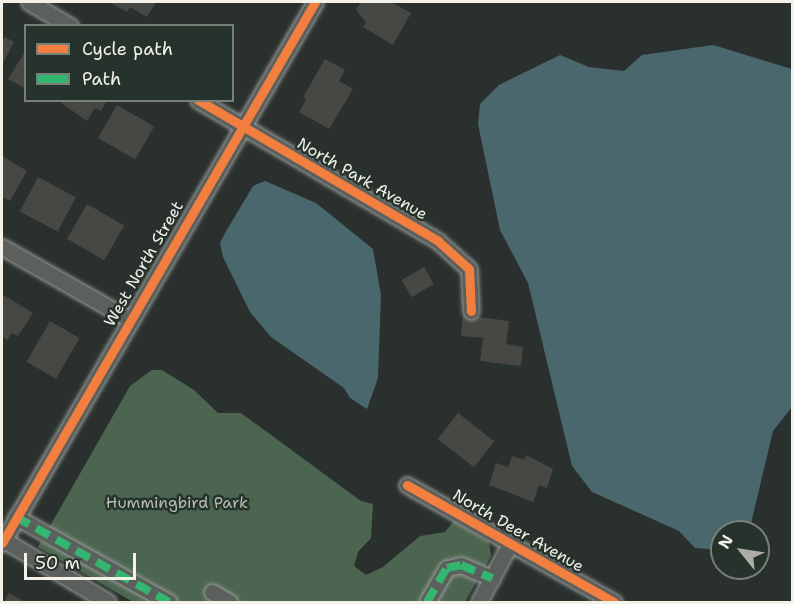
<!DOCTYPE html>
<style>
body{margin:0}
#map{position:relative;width:794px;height:604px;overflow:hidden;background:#29302d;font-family:"Shantell Sans",sans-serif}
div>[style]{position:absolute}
.green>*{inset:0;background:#4b6550}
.water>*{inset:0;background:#4a676e}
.building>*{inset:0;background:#474844;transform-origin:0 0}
.roads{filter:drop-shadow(0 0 2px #969996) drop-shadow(0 0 2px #969996)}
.minor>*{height:15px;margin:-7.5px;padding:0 7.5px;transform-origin:7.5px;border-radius:7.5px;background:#5c605c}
.quiet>*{height:8px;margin-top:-4px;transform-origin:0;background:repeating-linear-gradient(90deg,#33b770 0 15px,transparent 0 23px)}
.cycleway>*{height:9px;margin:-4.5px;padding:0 4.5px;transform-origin:4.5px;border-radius:4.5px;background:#f27e40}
span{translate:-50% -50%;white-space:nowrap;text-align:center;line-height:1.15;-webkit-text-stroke:5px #26332d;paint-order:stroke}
.street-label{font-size:16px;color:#f4f1e8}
.park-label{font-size:16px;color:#b2bcad}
.frame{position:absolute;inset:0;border:3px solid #f4f1e8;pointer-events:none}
.legend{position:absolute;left:24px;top:24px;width:210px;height:78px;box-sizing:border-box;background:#26332d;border:2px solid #787f78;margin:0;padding:8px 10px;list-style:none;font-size:18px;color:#f4f1e8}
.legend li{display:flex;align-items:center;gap:12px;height:30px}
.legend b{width:30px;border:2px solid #787f78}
.north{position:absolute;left:710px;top:520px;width:60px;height:60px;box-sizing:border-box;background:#26332d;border:2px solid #787f78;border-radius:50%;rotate:300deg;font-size:16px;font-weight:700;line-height:24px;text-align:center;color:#f4f1e8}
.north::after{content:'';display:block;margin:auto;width:21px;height:27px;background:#adada7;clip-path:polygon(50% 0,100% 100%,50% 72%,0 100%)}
.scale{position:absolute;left:24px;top:553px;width:112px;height:27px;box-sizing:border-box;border:3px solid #f4f1e8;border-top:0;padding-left:8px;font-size:18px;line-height:21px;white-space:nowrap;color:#f4f1e8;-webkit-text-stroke:4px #26332d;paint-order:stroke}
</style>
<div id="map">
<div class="green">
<i style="clip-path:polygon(152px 370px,162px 370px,194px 390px,218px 413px,241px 413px,361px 501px,373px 504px,371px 538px,358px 552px,354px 566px,366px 575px,383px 567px,420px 536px,445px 532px,454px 521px,489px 542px,491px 556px,465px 602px,133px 602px,38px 547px,130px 386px)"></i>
</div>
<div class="water">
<i style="clip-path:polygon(713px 45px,792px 69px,792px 407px,773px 431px,749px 532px,722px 532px,722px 550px,695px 548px,679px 531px,592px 492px,572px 466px,528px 283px,500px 230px,478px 124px,480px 104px,499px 85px,560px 55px,589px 67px,624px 71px,642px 55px)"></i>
<i style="clip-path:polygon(265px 181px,316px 203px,373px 249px,381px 295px,378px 378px,367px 409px,350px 398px,344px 388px,271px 337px,250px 312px,223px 257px,220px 243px,225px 233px,253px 186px)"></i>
</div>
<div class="building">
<i style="clip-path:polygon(109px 2px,156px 2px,147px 17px,130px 7px,127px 12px)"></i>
<i style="clip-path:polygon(361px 2px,391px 2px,411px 13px,393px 45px,363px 27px,366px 22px,356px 10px)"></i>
<i style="clip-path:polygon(5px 37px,14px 42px,2px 65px,2px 41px)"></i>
<i style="clip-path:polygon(26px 50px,26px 89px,8px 79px)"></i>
<i style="clip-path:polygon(325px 59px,345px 70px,339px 81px,353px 89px,329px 129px,299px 112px,306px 100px,303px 97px)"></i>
<i style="clip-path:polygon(57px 100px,107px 100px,101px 111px,95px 108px,87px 121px)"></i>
<i style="left:117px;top:105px;width:43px;height:38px;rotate:30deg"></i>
<i style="clip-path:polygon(2px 156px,27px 171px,10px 201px,2px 197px)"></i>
<i style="left:38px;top:177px;width:43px;height:39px;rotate:28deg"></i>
<i style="left:87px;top:204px;width:43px;height:40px;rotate:30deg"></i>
<i style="left:424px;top:267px;width:20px;height:26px;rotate:60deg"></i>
<i style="clip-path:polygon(2px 294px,33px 313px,18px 336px,12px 333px,7px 340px,2px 337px)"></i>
<i style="clip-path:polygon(463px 315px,509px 321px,506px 344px,523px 347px,521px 366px,480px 361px,483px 338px,461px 336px)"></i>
<i style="left:50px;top:321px;width:34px;height:47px;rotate:30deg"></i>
<i style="left:458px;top:413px;width:46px;height:33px;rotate:38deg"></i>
<i style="clip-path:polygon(526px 455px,553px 469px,547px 488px,539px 485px,533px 502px,489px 485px,496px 463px,508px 467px,512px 456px,524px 460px)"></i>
<i style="clip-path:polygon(9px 593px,25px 602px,4px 602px)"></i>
</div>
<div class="roads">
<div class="minor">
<i style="left:29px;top:2px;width:48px;rotate:30.3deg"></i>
<i style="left:198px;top:100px;width:278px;rotate:30.4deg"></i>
<i style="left:438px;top:241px;width:42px;rotate:42.1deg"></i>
<i style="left:469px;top:269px;width:42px;rotate:87.3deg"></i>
<i style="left:2px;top:247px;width:146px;rotate:29.6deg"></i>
<i style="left:407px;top:485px;width:238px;rotate:29.5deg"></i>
<i style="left:16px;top:517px;width:175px;rotate:29.1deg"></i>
<i style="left:2px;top:539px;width:123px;rotate:30.7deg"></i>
<i style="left:2px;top:543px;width:625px;rotate:-59.95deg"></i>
<i style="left:212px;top:592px;width:20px;rotate:30deg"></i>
<i style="left:427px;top:602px;width:39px;rotate:-60deg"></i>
<i style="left:447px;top:568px;width:14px;rotate:-12deg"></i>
<i style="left:461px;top:565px;width:34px;rotate:23deg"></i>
<i style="left:479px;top:602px;width:66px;rotate:-61.9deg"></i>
</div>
</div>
<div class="quiet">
<i style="left:16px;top:517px;width:175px;rotate:29.1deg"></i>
<i style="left:427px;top:602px;width:39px;rotate:-60deg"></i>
<i style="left:447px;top:568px;width:14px;rotate:-12deg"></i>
<i style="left:461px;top:565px;width:34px;rotate:23deg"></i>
</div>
<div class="cycleway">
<i style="left:198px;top:100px;width:278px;rotate:30.4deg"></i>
<i style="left:438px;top:241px;width:42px;rotate:42.1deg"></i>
<i style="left:469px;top:269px;width:42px;rotate:87.3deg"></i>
<i style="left:407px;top:485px;width:238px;rotate:29.5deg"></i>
<i style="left:2px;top:543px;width:625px;rotate:-59.95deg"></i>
</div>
<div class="street-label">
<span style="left:362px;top:179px;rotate:30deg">North Park Avenue</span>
<span style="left:144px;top:264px;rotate:-60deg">West North Street</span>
<span style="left:518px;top:531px;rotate:30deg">North Deer Avenue</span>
</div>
<div class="park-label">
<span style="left:177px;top:503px">Hummingbird Park</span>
</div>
<div class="frame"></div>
<ul class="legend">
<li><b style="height:8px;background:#f27e40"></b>Cycle path</li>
<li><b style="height:8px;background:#33b770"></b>Path</li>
</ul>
<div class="north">N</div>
<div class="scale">50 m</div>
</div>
